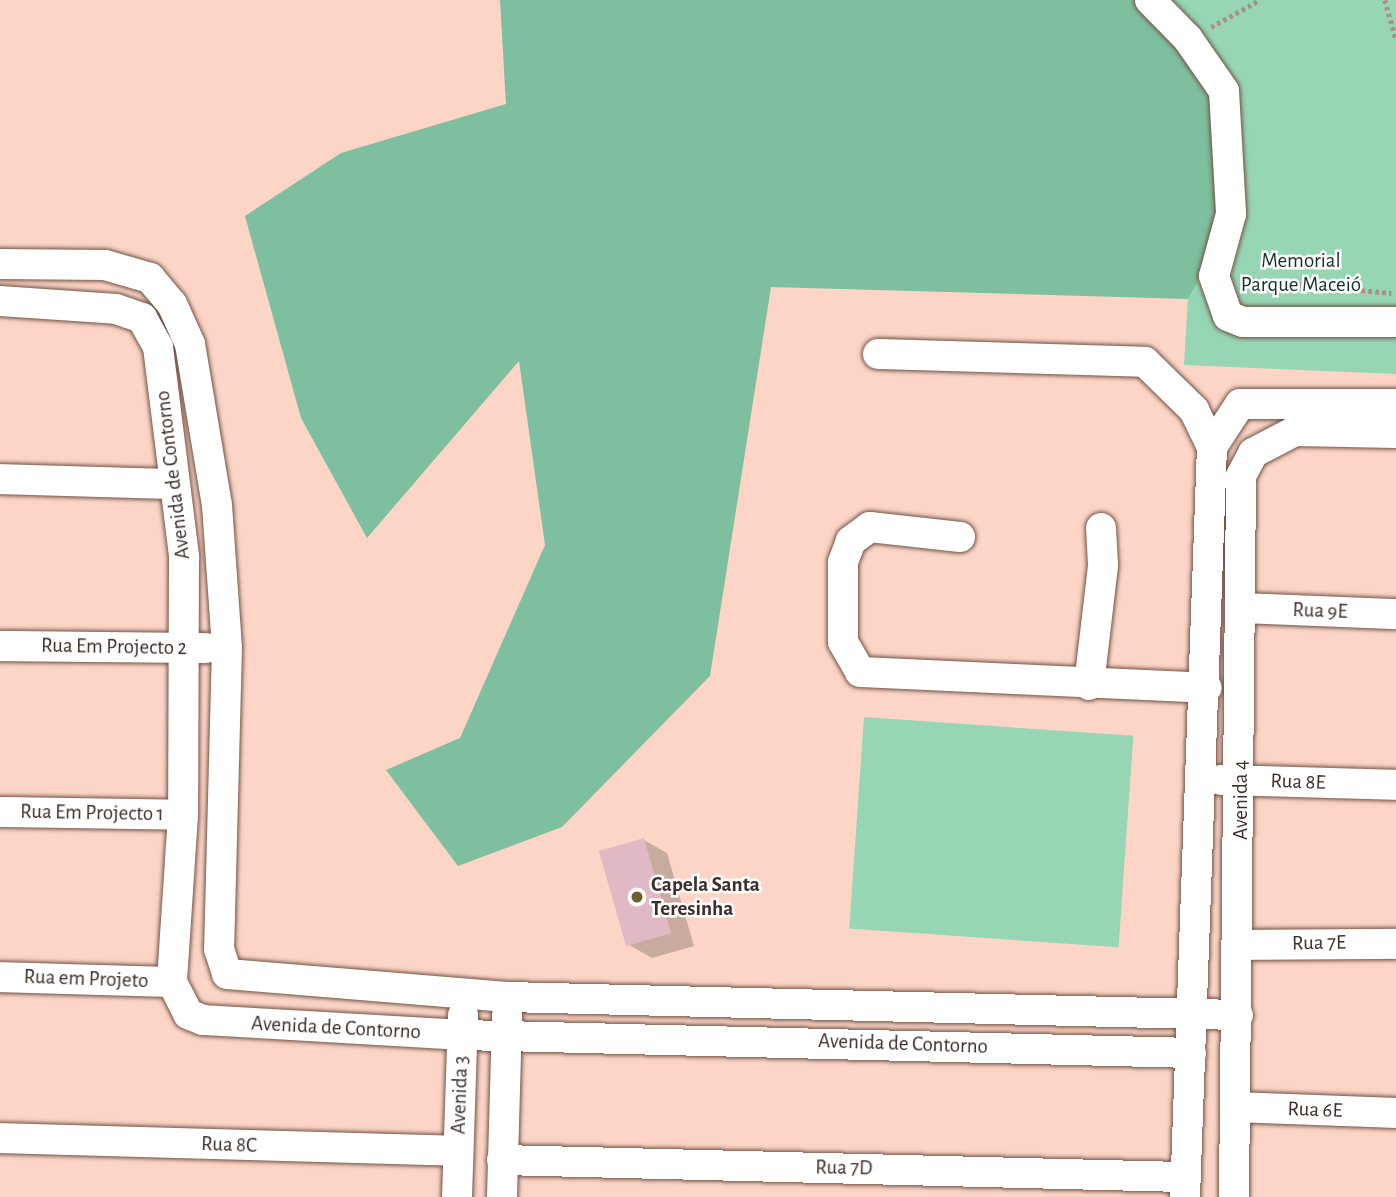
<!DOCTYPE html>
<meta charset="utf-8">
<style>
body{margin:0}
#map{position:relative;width:1396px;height:1197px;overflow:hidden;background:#fcd5c6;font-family:"Alegreya Sans",sans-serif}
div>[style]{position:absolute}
.green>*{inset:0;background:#96d6b5;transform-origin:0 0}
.forest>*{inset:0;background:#7dbf9e}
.shadow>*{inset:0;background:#0003}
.building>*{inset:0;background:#e0b9c5;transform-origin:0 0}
.path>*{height:4.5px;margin-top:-2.25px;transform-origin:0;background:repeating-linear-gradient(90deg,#ac8f85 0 3.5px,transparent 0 7px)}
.roads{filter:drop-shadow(0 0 2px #725245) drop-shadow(0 0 2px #725245)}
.minor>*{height:30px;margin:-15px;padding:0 15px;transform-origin:15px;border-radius:15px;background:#fff}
.dots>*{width:19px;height:19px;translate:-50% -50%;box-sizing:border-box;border:4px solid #fff;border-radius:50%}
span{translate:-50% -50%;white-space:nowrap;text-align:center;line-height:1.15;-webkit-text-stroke:5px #fff;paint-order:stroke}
.park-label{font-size:21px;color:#143224}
.street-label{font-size:21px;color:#3d2e29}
.poi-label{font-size:21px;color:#3d2e29;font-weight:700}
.left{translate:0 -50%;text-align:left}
</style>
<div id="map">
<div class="green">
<i style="clip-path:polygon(1139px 0,1396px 0,1396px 374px,1184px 365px,1188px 299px,1205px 270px)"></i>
<i style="left:864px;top:717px;width:270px;height:212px;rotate:4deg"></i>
</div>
<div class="forest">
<i style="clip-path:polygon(500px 0,1141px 0,1208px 68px,1217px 218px,1205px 270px,1188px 299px,771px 287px,710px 676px,562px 827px,458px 866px,386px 770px,460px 738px,545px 545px,519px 361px,367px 538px,301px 418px,245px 216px,341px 153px,506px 104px)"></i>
</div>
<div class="shadow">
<i style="clip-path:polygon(644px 840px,667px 853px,694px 946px,652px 958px,629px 945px)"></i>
</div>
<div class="building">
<i style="left:644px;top:838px;width:99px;height:47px;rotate:74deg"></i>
</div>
<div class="path">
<i style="left:1385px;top:0;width:41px;rotate:74.2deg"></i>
<i style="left:1211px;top:27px;width:56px;rotate:-28.9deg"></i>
<i style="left:1243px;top:279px;width:149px;rotate:5.4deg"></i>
</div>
<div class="roads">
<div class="minor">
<i style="left:1150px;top:0;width:54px;rotate:45.7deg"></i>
<i style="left:1188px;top:39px;width:63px;rotate:55.3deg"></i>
<i style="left:1224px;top:91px;width:123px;rotate:86.7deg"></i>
<i style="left:1231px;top:214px;width:64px;rotate:105.3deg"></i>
<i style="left:1214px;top:276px;width:42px;rotate:70.7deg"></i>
<i style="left:1228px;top:316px;width:16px;rotate:22deg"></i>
<i style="left:1243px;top:322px;width:153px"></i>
<i style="left:0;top:264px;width:105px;rotate:0.5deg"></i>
<i style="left:105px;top:265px;width:47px;rotate:16.1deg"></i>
<i style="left:150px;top:278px;width:34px;rotate:50deg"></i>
<i style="left:172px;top:304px;width:44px;rotate:65.8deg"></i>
<i style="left:190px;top:344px;width:163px;rotate:80.5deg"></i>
<i style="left:217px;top:505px;width:142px;rotate:86deg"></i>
<i style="left:227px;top:647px;width:302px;rotate:91.5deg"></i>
<i style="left:219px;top:949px;width:26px;rotate:72deg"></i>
<i style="left:227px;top:974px;width:281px;rotate:4.7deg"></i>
<i style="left:507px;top:997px;width:731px;rotate:1.41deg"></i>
<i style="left:0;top:301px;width:116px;rotate:3.9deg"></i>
<i style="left:116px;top:309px;width:28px;rotate:19deg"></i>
<i style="left:142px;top:318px;width:33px;rotate:61deg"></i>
<i style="left:158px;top:347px;width:212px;rotate:82.9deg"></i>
<i style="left:184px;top:557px;width:258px;rotate:90.2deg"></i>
<i style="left:183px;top:815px;width:167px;rotate:93.8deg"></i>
<i style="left:172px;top:982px;width:36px;rotate:63deg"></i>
<i style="left:188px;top:1014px;width:16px;rotate:22deg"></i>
<i style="left:203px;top:1020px;width:259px;rotate:3.3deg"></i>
<i style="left:462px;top:1035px;width:729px;rotate:1.41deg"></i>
<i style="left:878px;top:354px;width:267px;rotate:1.7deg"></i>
<i style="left:1145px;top:362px;width:69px;rotate:44.4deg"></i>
<i style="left:1194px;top:410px;width:41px;rotate:64.1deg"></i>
<i style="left:0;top:479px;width:172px;rotate:1.7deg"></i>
<i style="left:960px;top:537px;width:91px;rotate:-173.7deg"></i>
<i style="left:870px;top:527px;width:24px;rotate:144deg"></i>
<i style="left:851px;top:541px;width:22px;rotate:111deg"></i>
<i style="left:843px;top:562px;width:80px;rotate:90deg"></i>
<i style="left:843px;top:642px;width:34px;rotate:60deg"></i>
<i style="left:860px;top:672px;width:347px;rotate:2.6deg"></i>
<i style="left:1244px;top:608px;width:152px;rotate:2.3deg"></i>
<i style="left:0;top:646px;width:206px;rotate:0.6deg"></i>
<i style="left:1089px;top:685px;width:121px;rotate:-83.3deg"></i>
<i style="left:1103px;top:565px;width:37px;rotate:-93deg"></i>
<i style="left:1221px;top:780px;width:175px;rotate:1.6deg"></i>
<i style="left:0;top:812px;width:183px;rotate:0.9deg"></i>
<i style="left:1241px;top:945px;width:155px;rotate:-0.4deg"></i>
<i style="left:0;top:977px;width:172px;rotate:1.7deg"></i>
<i style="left:1235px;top:1107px;width:161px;rotate:2.1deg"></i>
<i style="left:0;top:1138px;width:458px;rotate:1.6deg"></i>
<i style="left:502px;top:1160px;width:683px;rotate:1.43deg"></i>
<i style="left:457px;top:1197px;width:182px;rotate:-88.1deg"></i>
<i style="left:502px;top:1197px;width:182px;rotate:-88.4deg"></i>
<i style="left:1185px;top:1197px;width:750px;rotate:-87.94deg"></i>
<i style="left:1212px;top:447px;width:51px;rotate:-56.9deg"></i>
<i style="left:1240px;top:404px;width:156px"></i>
<i style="left:1234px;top:1197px;width:721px;rotate:-89.44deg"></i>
<i style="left:1241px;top:476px;width:26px;rotate:-62deg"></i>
<i style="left:1253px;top:453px;width:47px;rotate:-27.6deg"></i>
<i style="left:1295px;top:431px;width:101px;rotate:1.1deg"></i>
</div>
</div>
<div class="dots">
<i style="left:637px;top:897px;background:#6d5e2c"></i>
</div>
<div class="park-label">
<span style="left:1301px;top:273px">Memorial<br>Parque Maceió</span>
</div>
<div class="street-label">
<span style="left:173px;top:475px;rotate:-97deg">Avenida de Contorno</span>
<span style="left:1320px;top:611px;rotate:2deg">Rua 9E</span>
<span style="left:114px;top:647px;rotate:1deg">Rua Em Projecto 2</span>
<span style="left:1298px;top:782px;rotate:2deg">Rua 8E</span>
<span style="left:1241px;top:800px;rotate:-90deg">Avenida 4</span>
<span style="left:92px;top:813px;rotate:1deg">Rua Em Projecto 1</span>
<span style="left:1319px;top:943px;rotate:-1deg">Rua 7E</span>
<span style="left:86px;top:979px;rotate:2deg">Rua em Projeto</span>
<span style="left:336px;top:1028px;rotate:3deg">Avenida de Contorno</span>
<span style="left:903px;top:1044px;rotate:2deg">Avenida de Contorno</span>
<span style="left:460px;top:1095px;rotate:-88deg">Avenida 3</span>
<span style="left:1315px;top:1110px;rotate:2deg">Rua 6E</span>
<span style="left:229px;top:1145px;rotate:2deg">Rua 8C</span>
<span style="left:844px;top:1168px;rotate:1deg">Rua 7D</span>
</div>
<div class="poi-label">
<span class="left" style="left:651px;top:897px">Capela Santa<br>Teresinha</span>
</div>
</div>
